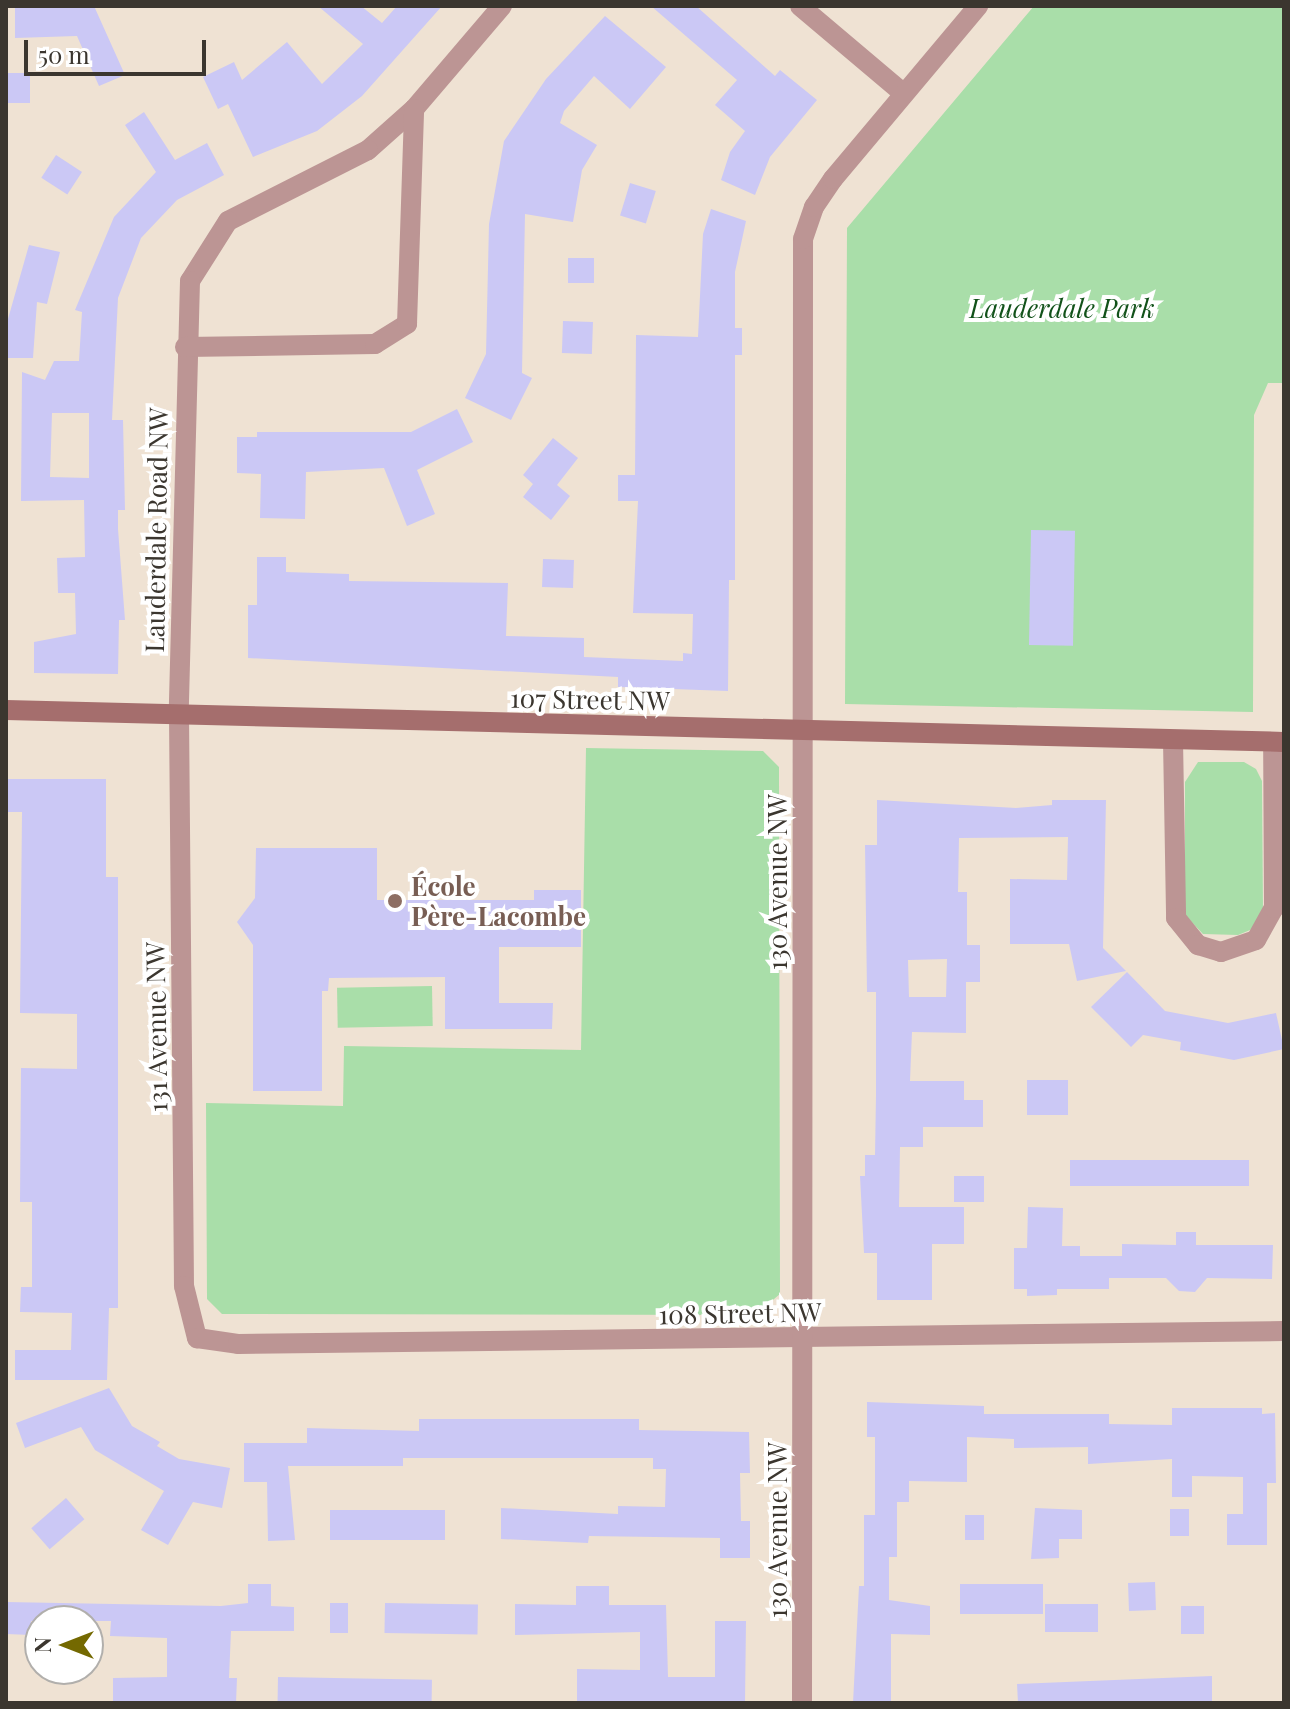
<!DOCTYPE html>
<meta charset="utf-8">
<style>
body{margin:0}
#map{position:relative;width:1290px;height:1709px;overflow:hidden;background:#efe2d3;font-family:"Playfair Display",serif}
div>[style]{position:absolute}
.green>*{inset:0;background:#a9dea9;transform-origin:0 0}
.building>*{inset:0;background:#cbc8f5;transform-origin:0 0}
.street>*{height:20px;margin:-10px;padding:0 10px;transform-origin:10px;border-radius:10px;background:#bc9594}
.secondary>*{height:20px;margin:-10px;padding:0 10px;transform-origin:10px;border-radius:10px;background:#a56e6d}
.dots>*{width:22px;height:22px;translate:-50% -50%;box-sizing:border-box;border:4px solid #fff;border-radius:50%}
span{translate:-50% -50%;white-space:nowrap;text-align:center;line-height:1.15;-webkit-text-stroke:8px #fff;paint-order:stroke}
.park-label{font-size:26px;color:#12521a;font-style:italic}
.street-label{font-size:26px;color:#3b362f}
.education-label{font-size:26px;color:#785e54;font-weight:700}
.left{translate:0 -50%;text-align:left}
.frame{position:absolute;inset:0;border:8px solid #3b362f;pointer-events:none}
.north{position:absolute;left:24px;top:1605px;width:80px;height:80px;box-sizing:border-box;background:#fff;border:2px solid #b1afac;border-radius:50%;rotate:270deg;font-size:22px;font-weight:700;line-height:32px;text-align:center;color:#3b362f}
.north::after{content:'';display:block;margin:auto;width:28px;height:36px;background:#746901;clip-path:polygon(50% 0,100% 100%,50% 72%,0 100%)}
.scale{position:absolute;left:24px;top:40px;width:182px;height:36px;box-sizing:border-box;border:4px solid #3b362f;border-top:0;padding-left:10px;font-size:24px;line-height:28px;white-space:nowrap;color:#3b362f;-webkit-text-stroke:6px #fff;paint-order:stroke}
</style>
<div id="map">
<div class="green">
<i style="clip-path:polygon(1034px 6px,1284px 6px,1284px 383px,1268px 383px,1254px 415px,1253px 712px,845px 704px,847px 228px)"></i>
<i style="clip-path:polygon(586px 748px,763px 751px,779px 767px,780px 1294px,755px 1315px,222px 1314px,207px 1299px,206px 1103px,343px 1106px,344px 1046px,581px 1050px)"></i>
<i style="clip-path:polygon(1198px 762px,1244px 762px,1256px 769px,1262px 781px,1263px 912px,1255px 928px,1238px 935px,1203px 934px,1185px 915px,1185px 782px)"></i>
<i style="left:432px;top:986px;width:40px;height:95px;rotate:89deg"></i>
</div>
<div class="building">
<i style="clip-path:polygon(15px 6px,94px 6px,125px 75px,99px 86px,77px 36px,15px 38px)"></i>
<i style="clip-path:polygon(318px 6px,361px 6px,382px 23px,397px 6px,442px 6px,362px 96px,317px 131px,253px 157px,228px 104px,218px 109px,203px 77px,234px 62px,242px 80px,287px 42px,322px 84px,363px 44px)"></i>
<i style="clip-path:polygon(651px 6px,696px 6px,775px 76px,780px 70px,817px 100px,770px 157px,755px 195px,721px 180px,730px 152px,745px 131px,715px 105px,737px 80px)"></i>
<i style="clip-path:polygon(605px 16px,666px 67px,630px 109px,594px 76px,564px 111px,560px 123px,597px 145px,582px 170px,573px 222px,525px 214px,522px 373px,532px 378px,511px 420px,465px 398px,486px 354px,489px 224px,504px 141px,546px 79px)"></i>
<i style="left:6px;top:73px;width:24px;height:30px"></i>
<i style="clip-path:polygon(evenodd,144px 112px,175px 160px,207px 143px,224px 175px,177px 200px,141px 238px,118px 298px,112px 420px,123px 420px,125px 510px,118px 510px,118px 529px,125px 620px,119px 620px,118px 674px,34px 673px,34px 642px,76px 634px,75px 593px,58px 593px,57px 558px,85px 557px,84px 500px,21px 501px,22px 372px,45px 380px,54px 361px,79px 361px,82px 312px,75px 310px,114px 217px,156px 172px,125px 125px,144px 112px,52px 413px,89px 413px,89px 478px,50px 477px,52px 413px)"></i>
<i style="left:56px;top:155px;width:31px;height:27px;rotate:33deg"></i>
<i style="left:630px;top:183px;width:27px;height:34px;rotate:17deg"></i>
<i style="clip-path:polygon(711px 209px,746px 221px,735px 272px,735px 328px,742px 328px,742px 355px,735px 355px,735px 580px,729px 580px,728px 691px,618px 687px,618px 677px,248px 658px,248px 605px,257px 605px,257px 557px,286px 557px,286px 572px,349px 574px,349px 581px,508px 583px,506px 636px,584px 638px,584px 657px,683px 661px,683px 653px,692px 654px,693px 614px,633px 613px,638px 501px,618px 501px,618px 475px,635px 475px,636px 335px,698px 337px,703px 234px)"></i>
<i style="clip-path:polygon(29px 245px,60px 252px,47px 304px,37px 302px,33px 358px,6px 358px,6px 326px)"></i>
<i style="left:568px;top:258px;width:26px;height:25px"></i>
<i style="left:563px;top:321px;width:30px;height:32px;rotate:2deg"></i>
<i style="clip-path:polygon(457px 409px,473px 442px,417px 470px,435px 514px,407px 526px,384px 468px,306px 472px,305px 519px,260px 518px,261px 474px,237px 473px,237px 437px,257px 437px,257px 432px,411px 432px)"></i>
<i style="clip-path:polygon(553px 438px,578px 458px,557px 485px,570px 496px,551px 520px,523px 497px,533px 484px,523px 475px)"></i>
<i style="left:1031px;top:530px;width:44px;height:115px;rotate:1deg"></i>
<i style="left:543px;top:559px;width:31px;height:28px;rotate:2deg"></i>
<i style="clip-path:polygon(6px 779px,106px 779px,106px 877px,118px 877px,118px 1308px,109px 1308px,107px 1380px,15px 1380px,15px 1350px,71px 1350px,72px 1313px,20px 1312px,21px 1287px,32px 1287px,32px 1202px,20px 1202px,21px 1068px,77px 1069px,77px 1014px,20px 1013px,22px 812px,6px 812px)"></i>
<i style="clip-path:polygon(evenodd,877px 800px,1016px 808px,1052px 805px,1052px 800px,1106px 800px,1103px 948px,1126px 971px,1077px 981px,1069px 944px,1010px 944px,1010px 879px,1067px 880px,1068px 837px,959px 838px,958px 892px,967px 892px,967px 945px,980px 945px,980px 982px,966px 982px,966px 1033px,912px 1032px,910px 1081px,964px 1081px,964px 1100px,983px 1100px,983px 1127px,923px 1127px,923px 1147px,900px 1147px,899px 1207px,964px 1207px,964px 1244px,932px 1244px,932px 1300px,877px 1300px,877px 1253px,864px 1253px,860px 1176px,865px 1176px,865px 1155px,875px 1155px,876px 1095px,876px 992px,867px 992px,865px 845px,877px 845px,877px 800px,947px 959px,946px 997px,909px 997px,908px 960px,947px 959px)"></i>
<i style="clip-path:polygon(256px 848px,377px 848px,377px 900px,534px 900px,534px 890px,581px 890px,581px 947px,499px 947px,499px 1003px,553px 1003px,552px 1029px,445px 1029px,445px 977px,329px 978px,328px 991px,322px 991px,322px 1091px,253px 1091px,253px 945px,237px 922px,255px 898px)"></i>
<i style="clip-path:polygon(1127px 972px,1165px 1011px,1228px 1023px,1276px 1013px,1284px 1049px,1234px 1060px,1180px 1050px,1181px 1042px,1143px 1035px,1131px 1047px,1091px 1007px)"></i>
<i style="left:1027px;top:1080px;width:41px;height:35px"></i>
<i style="left:1070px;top:1160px;width:179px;height:26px"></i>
<i style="left:984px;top:1176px;width:26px;height:30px;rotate:90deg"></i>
<i style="clip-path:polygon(1028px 1207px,1063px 1208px,1062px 1246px,1080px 1246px,1080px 1256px,1122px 1256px,1122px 1244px,1176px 1245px,1176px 1232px,1196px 1232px,1196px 1245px,1273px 1245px,1272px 1279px,1207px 1278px,1195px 1292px,1179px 1291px,1166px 1278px,1109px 1278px,1109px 1289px,1057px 1289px,1057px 1295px,1027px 1296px,1027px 1289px,1014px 1289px,1014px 1248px,1027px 1248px)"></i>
<i style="clip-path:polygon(109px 1388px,132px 1426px,160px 1442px,157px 1446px,179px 1459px,230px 1468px,222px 1508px,193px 1502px,168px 1545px,141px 1530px,164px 1491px,95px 1450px,81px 1427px,25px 1448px,16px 1423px)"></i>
<i style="clip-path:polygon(867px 1402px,984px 1406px,984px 1414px,1109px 1414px,1109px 1424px,1172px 1425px,1172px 1408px,1262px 1408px,1262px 1414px,1275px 1413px,1276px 1483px,1267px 1483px,1267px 1545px,1227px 1545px,1227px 1514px,1243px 1514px,1243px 1477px,1192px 1476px,1192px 1497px,1172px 1497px,1172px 1459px,1088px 1464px,1088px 1447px,1014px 1448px,1014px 1439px,967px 1437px,967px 1482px,909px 1481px,909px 1502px,897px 1502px,897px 1557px,889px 1557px,889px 1600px,930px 1606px,930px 1635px,891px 1634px,891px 1703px,853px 1703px,859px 1586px,864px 1586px,864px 1515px,875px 1515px,875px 1437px,867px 1437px)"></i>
<i style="clip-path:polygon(419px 1419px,639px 1419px,639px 1430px,749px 1432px,750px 1473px,740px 1473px,741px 1521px,750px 1521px,750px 1558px,720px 1558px,720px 1538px,589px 1536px,588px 1543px,501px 1539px,501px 1508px,618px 1514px,618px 1506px,665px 1507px,666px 1469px,653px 1469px,653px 1458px,403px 1458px,403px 1466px,288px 1466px,295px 1540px,268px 1541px,267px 1482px,244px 1482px,244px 1443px,307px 1443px,307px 1428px,419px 1431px)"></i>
<i style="left:66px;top:1498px;width:28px;height:46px;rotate:49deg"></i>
<i style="clip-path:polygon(1035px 1508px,1082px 1510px,1082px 1539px,1059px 1539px,1059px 1558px,1031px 1559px)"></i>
<i style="left:1170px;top:1509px;width:19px;height:27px"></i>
<i style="left:445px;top:1510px;width:30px;height:115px;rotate:90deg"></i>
<i style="left:965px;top:1515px;width:19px;height:25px"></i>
<i style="left:1155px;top:1582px;width:28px;height:27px;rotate:88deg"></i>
<i style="clip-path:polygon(248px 1584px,271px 1584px,271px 1606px,294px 1607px,294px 1631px,231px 1631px,229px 1678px,237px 1678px,236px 1703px,113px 1703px,113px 1678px,167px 1677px,167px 1638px,110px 1636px,111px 1621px,31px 1621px,31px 1635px,6px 1634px,6px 1602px,221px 1606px,248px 1603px)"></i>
<i style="left:960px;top:1584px;width:83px;height:30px"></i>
<i style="clip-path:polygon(576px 1586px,609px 1586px,609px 1605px,666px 1605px,668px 1677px,715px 1677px,715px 1621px,746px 1621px,745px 1703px,577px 1703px,577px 1669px,640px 1670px,640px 1632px,515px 1635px,515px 1604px,576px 1605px)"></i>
<i style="left:330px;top:1603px;width:18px;height:30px"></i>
<i style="left:385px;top:1603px;width:93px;height:30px;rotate:1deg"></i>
<i style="left:1045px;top:1604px;width:53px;height:28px"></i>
<i style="left:1181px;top:1606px;width:23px;height:28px"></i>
<i style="clip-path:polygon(1212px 1676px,1212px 1703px,1018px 1703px,1017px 1684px)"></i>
<i style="left:278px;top:1677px;width:154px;height:26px;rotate:1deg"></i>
</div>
<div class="street">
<i style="left:502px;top:6px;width:135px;rotate:130.5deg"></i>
<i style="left:414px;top:109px;width:62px;rotate:138.3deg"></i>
<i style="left:368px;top:150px;width:157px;rotate:153.1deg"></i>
<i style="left:228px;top:221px;width:71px;rotate:122.3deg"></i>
<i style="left:190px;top:281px;width:433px;rotate:91.5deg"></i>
<i style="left:179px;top:714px;width:572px;rotate:89.5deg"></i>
<i style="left:184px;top:1286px;width:54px;rotate:76deg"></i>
<i style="left:197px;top:1338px;width:41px;rotate:8.3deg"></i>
<i style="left:238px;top:1344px;width:1046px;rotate:-0.71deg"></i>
<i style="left:800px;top:6px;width:135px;rotate:40.2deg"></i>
<i style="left:185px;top:347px;width:190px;rotate:-0.9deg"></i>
<i style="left:375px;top:344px;width:38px;rotate:-32deg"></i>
<i style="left:407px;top:324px;width:215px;rotate:-88.1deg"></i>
<i style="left:1173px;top:740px;width:178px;rotate:89deg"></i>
<i style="left:1176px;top:918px;width:35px;rotate:51deg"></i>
<i style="left:1198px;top:945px;width:24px;rotate:17deg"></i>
<i style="left:1221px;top:952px;width:37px;rotate:-19deg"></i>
<i style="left:1256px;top:940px;width:37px;rotate:-61deg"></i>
<i style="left:1274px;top:908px;width:166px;rotate:-90.3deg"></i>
<i style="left:802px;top:1703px;width:1464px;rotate:-89.96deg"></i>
<i style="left:803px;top:239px;width:34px;rotate:-71deg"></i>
<i style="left:814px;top:207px;width:34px;rotate:-56deg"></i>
<i style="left:833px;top:179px;width:226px;rotate:-50deg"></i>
</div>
<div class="secondary">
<i style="left:6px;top:710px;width:1278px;rotate:1.43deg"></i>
</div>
<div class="dots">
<i style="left:395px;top:901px;background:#8d6e63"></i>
</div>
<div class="park-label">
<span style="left:1062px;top:308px">Lauderdale Park</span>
</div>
<div class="street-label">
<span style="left:156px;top:530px;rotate:-89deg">Lauderdale Road NW</span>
<span style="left:590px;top:699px;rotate:1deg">107 Street NW</span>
<span style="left:777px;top:882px;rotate:-90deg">130 Avenue NW</span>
<span style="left:156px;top:1027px;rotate:-91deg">131 Avenue NW</span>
<span style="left:740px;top:1313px;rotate:-1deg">108 Street NW</span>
<span style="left:777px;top:1530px;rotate:-90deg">130 Avenue NW</span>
</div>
<div class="education-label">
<span class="left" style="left:411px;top:901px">École<br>Père-Lacombe</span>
</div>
<div class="frame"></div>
<div class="north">N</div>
<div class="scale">50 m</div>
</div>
